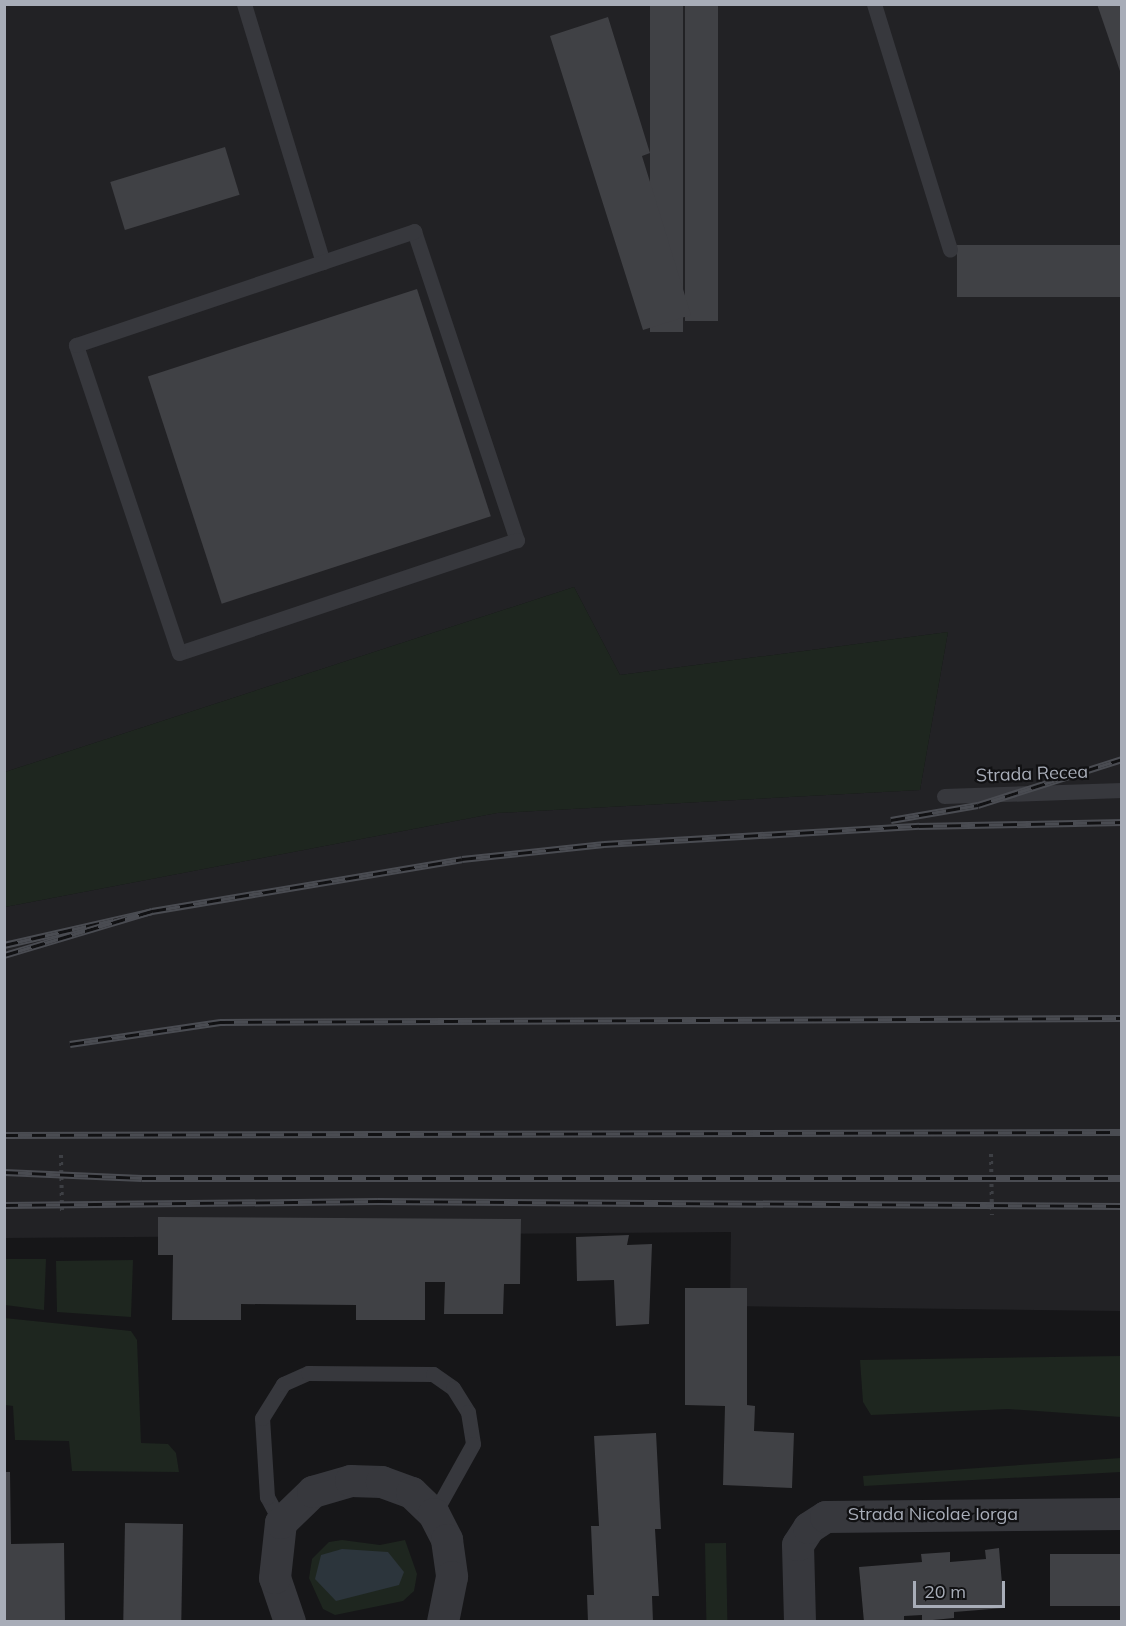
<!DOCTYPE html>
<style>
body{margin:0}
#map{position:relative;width:1126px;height:1626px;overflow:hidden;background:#161618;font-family:Mulish,sans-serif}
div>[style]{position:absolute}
.built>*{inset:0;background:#222225}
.green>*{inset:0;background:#1e261f;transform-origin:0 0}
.water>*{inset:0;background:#2c353c}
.building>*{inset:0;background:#404145;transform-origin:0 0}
.path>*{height:4px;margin-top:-2px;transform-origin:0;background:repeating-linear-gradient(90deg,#3d3f44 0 3px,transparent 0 7.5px)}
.lane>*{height:15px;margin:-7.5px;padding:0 7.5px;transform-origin:7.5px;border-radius:7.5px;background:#37383d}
.street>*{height:32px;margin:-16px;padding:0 16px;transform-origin:16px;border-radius:16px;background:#37383d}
.rail>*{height:7px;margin-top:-3.5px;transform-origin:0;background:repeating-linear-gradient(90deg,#111113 0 14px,#4a4c52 0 28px);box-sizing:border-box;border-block:2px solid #4a4c52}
span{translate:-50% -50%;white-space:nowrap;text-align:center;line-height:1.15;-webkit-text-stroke:4.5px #111113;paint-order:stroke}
.street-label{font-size:18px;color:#a8adb8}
.frame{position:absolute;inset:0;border:6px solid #a8adb8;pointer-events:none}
.scale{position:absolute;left:913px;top:1581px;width:92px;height:27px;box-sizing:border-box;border:3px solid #a8adb8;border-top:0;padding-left:8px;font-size:18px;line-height:21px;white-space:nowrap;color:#a8adb8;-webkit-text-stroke:4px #111113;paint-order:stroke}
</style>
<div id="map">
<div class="built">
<i style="clip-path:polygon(4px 5px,1121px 5px,1121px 1311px,730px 1306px,731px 1232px,5px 1238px,5px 907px,497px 813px,920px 790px,948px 632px,620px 675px,574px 587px,5px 772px)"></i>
</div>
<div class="green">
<i style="clip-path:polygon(574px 587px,620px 675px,948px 632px,920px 790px,497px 813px,5px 907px,5px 772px)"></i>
<i style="clip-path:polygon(5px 1259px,46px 1259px,44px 1310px,5px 1305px)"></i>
<i style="clip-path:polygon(133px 1260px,131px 1317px,57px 1312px,56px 1261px)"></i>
<i style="clip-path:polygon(4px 1318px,131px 1331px,137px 1340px,141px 1443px,168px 1444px,176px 1453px,179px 1472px,72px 1471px,69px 1441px,15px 1440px,13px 1406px,5px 1405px)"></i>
<i style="clip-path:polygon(1121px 1356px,1121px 1417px,1008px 1409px,871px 1415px,863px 1402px,860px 1360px)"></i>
<i style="clip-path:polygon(1121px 1458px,1121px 1472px,864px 1486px,863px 1476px)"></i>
<i style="clip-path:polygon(342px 1540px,380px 1545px,405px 1540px,417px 1574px,414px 1591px,403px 1601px,335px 1615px,323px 1609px,309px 1578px,312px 1559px,329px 1542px)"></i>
<i style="left:726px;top:1543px;width:78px;height:21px;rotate:89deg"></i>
</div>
<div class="water">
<i style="clip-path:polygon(342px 1549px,388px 1552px,404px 1572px,399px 1585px,336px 1601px,315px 1579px,321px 1555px)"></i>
</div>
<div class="building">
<i style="left:650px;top:4px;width:33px;height:328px"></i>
<i style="left:685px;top:4px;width:33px;height:317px"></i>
<i style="clip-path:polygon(1097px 4px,1122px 4px,1122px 74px,1121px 74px)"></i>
<i style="clip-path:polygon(608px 17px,650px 153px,642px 156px,691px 315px,643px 330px,550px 36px)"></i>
<i style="left:225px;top:147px;width:50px;height:120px;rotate:73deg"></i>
<i style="left:1122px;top:245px;width:52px;height:165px;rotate:90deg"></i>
<i style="left:417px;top:289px;width:239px;height:283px;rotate:72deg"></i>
<i style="clip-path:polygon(158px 1217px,521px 1219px,520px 1284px,504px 1284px,503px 1314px,444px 1314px,445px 1282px,425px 1282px,425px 1320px,356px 1320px,356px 1305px,241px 1304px,241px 1320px,172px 1320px,173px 1255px,158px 1255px)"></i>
<i style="clip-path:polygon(629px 1235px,627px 1245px,652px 1244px,649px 1324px,616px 1326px,614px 1280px,577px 1281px,576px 1237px)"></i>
<i style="clip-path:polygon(685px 1288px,747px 1288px,747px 1405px,755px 1406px,754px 1431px,794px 1433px,792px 1488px,723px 1485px,725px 1406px,685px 1405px)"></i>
<i style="clip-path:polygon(656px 1433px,661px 1529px,655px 1529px,659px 1596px,652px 1596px,653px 1622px,588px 1622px,587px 1595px,594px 1595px,591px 1526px,599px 1526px,594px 1436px)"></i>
<i style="clip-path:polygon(4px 1472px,10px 1472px,11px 1544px,64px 1543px,65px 1622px,4px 1622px)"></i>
<i style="left:125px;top:1523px;width:58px;height:99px;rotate:1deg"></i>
<i style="clip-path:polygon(999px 1548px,1004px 1608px,954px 1612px,954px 1618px,922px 1621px,922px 1615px,904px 1616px,904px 1622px,864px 1622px,859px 1567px,922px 1562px,921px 1554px,950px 1552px,950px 1562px,986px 1559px,985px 1550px)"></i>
<i style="left:1122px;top:1554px;width:52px;height:72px;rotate:90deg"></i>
</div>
<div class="path">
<i style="left:991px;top:1154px;width:61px;rotate:89.1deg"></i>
<i style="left:61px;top:1155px;width:60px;rotate:89deg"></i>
</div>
<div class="lane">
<i style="left:244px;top:4px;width:270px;rotate:73deg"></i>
<i style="left:874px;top:4px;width:257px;rotate:72.8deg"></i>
<i style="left:414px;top:231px;width:326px;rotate:71.6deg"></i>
<i style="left:517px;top:540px;width:356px;rotate:161.5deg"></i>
<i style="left:179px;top:653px;width:325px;rotate:-108.5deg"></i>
<i style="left:76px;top:345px;width:357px;rotate:-18.6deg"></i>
<i style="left:944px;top:796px;width:178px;rotate:-1.9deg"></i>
<i style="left:281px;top:1523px;width:30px;rotate:-118deg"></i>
<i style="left:267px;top:1497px;width:79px;rotate:-93.6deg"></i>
<i style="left:262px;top:1418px;width:40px;rotate:-58deg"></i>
<i style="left:283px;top:1384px;width:27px;rotate:-24deg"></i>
<i style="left:308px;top:1373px;width:125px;rotate:0.5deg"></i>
<i style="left:433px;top:1374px;width:24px;rotate:35deg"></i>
<i style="left:453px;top:1388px;width:28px;rotate:58deg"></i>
<i style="left:468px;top:1412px;width:32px;rotate:81deg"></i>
<i style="left:473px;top:1444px;width:80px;rotate:119.1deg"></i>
</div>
<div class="street">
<i style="left:290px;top:1622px;width:46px;rotate:-108.8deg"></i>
<i style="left:275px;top:1578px;width:55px;rotate:-83.8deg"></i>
<i style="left:281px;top:1523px;width:45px;rotate:-44.1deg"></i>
<i style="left:313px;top:1492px;width:40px;rotate:-16deg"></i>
<i style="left:351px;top:1481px;width:31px;rotate:2deg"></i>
<i style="left:382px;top:1482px;width:32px;rotate:20deg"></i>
<i style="left:412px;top:1493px;width:30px;rotate:44deg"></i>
<i style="left:434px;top:1514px;width:29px;rotate:63deg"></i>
<i style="left:447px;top:1540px;width:37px;rotate:82deg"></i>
<i style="left:452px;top:1577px;width:46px;rotate:101.3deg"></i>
<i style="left:800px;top:1622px;width:77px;rotate:-91.5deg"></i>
<i style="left:798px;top:1545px;width:20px;rotate:-57deg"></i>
<i style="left:809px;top:1528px;width:20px;rotate:-33deg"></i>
<i style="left:826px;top:1517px;width:296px;rotate:-0.6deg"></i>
</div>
<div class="rail">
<i style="left:891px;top:820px;width:88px;rotate:-9.8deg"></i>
<i style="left:978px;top:805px;width:151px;rotate:-17.7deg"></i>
<i style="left:152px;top:911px;width:314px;rotate:-9.5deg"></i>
<i style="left:462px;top:859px;width:143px;rotate:-6deg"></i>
<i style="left:604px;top:844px;width:316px;rotate:-3.3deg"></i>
<i style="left:919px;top:826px;width:203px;rotate:-1.1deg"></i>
<i style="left:4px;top:945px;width:152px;rotate:-12.9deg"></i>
<i style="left:152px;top:911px;width:154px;rotate:163.4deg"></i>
<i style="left:70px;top:1044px;width:152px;rotate:-8.3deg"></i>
<i style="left:220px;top:1022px;width:902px;rotate:-0.25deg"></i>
<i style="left:4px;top:1135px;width:1118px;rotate:-0.15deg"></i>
<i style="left:4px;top:1172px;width:138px;rotate:2.5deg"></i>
<i style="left:142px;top:1178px;width:980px"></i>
<i style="left:4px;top:1205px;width:374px;rotate:-0.6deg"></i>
<i style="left:378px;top:1201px;width:744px;rotate:0.39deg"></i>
</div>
<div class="street-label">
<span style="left:1032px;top:774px;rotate:-2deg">Strada Recea</span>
<span style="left:933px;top:1514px">Strada Nicolae Iorga</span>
</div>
<div class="frame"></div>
<div class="scale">20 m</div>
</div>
